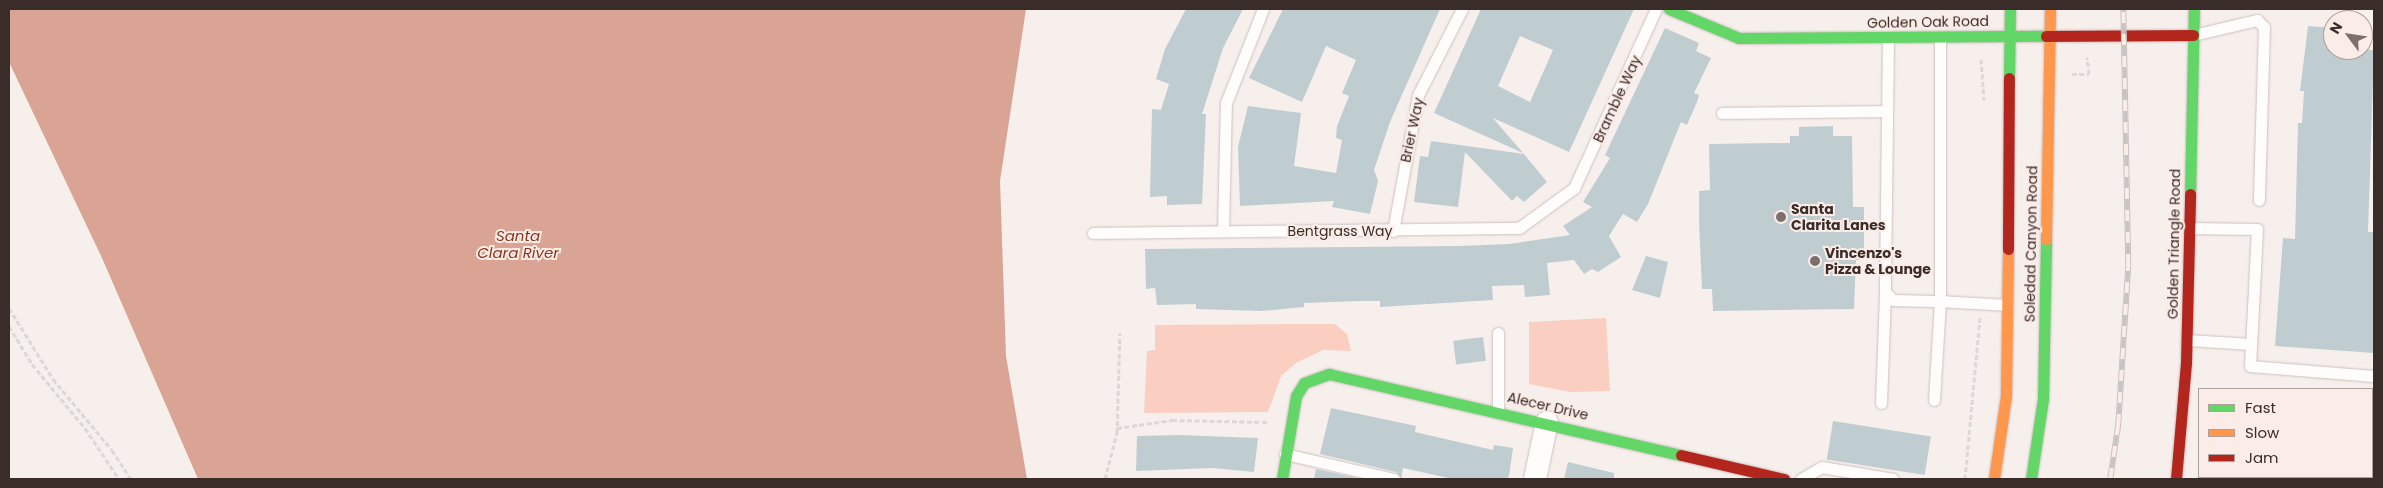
<!DOCTYPE html>
<style>
body{margin:0}
#map{position:relative;width:2383px;height:488px;overflow:hidden;background:#f7efec;font-family:Poppins,sans-serif}
div>[style]{position:absolute}
.green>*{inset:0;background:#facec1}
.water>*{inset:0;background:#daa494}
.building>*{inset:0;background:#bfcdd1;transform-origin:0 0}
.path>*{height:3px;margin-top:-1.5px;transform-origin:0;background:repeating-linear-gradient(90deg,#dbd8d8 0 5px,transparent 0 7.5px)}
.roads{filter:drop-shadow(0 0 1px #ccc1be) drop-shadow(0 0 1px #ccc1be)}
.lane>*{height:11px;margin:-5.5px;padding:0 5.5px;transform-origin:5.5px;border-radius:5.5px;background:#fefdfc}
.street>*{height:22px;margin:-11px;padding:0 11px;transform-origin:11px;border-radius:11px;background:#fefdfc}
.fast>*{height:11px;margin:-5.5px;padding:0 5.5px;transform-origin:5.5px;border-radius:5.5px;background:#63d668}
.slow>*{height:11px;margin:-5.5px;padding:0 5.5px;transform-origin:5.5px;border-radius:5.5px;background:#ff974d}
.jam>*{height:11px;margin:-5.5px;padding:0 5.5px;transform-origin:5.5px;border-radius:5.5px;background:#b3261e}
.rail>*{height:5.5px;margin-top:-2.75px;transform-origin:0;background:repeating-linear-gradient(90deg,#fcece8 0 11px,#c7c4c3 0 22px);box-sizing:border-box;border-block:1px solid #c7c4c3}
.dots>*{width:14px;height:14px;translate:-50% -50%;box-sizing:border-box;border:2px solid #fcece8;border-radius:50%}
span{translate:-50% -50%;white-space:nowrap;text-align:center;line-height:1.15;-webkit-text-stroke:4px #fcece8;paint-order:stroke}
.street-label{font-size:14px;color:#3a2c28}
.poi-label{font-size:14px;color:#3a2c28;font-weight:700}
.left{translate:0 -50%;text-align:left}
.water-label{font-size:15px;color:#8b3419;font-style:italic}
.frame{position:absolute;inset:0;border:10px solid #3a2c28;pointer-events:none}
.legend{position:absolute;left:2198px;top:388px;width:175px;height:90px;box-sizing:border-box;background:#fcece8;border:1px solid #ae9f9b;margin:0;padding:6px 9px;list-style:none;font-size:15px;color:#3a2c28}
.legend li{display:flex;align-items:center;gap:10px;height:25px}
.legend b{width:25px;border:1px solid #ae9f9b}
.north{position:absolute;left:2323px;top:10px;width:50px;height:50px;box-sizing:border-box;background:#fcece8;border:1px solid #ae9f9b;border-radius:50%;rotate:301deg;font-size:14px;font-weight:700;line-height:20px;text-align:center;color:#3a2c28}
.north::after{content:'';display:block;margin:auto;width:18px;height:22px;background:#7c706d;clip-path:polygon(50% 0,100% 100%,50% 72%,0 100%)}
</style>
<div id="map">
<div class="green">
<i style="clip-path:polygon(1606px 318px,1610px 391px,1571px 392px,1529px 384px,1529px 322px)"></i>
<i style="clip-path:polygon(1335px 324px,1347px 334px,1351px 351px,1323px 350px,1296px 363px,1281px 376px,1268px 412px,1144px 413px,1147px 351px,1155px 350px,1155px 325px)"></i>
</div>
<div class="water">
<i style="clip-path:polygon(9px 9px,1026px 9px,1000px 181px,1006px 356px,1027px 479px,198px 479px,102px 258px,9px 62px)"></i>
</div>
<div class="building">
<i style="clip-path:polygon(1186px 9px,1243px 9px,1223px 48px,1202px 114px,1206px 114px,1202px 204px,1167px 205px,1167px 196px,1150px 197px,1152px 109px,1161px 110px,1169px 84px,1156px 79px,1165px 49px)"></i>
<i style="clip-path:polygon(1283px 9px,1440px 9px,1390px 122px,1374px 170px,1378px 181px,1370px 214px,1332px 207px,1334px 201px,1240px 206px,1238px 147px,1248px 106px,1301px 113px,1294px 166px,1336px 173px,1342px 140px,1336px 138px,1337px 126px,1349px 96px,1342px 93px,1356px 60px,1326px 46px,1302px 102px,1249px 78px)"></i>
<i style="clip-path:polygon(evenodd,1481px 9px,1634px 9px,1569px 152px,1493px 118px,1523px 153px,1434px 113px,1481px 9px,1520px 36px,1553px 50px,1530px 102px,1498px 86px,1520px 36px)"></i>
<i style="clip-path:polygon(2308px 26px,2333px 28px,2333px 50px,2374px 50px,2368px 232px,2374px 232px,2374px 353px,2275px 346px,2283px 238px,2295px 239px,2298px 123px,2302px 123px,2304px 91px,2300px 91px)"></i>
<i style="clip-path:polygon(1665px 28px,1699px 43px,1696px 51px,1711px 58px,1694px 93px,1699px 95px,1697px 102px,1687px 125px,1681px 122px,1648px 204px,1637px 222px,1623px 214px,1609px 236px,1621px 257px,1598px 272px,1592px 269px,1584px 274px,1574px 260px,1547px 263px,1550px 295px,1525px 297px,1524px 285px,1492px 286px,1493px 300px,1380px 307px,1380px 301px,1359px 301px,1304px 303px,1304px 307px,1262px 311px,1196px 309px,1196px 304px,1157px 305px,1155px 288px,1146px 289px,1145px 249px,1460px 246px,1509px 244px,1570px 235px,1563px 226px,1592px 207px,1583px 202px,1610px 158px,1605px 155px)"></i>
<i style="clip-path:polygon(1833px 126px,1833px 136px,1852px 136px,1853px 207px,1864px 207px,1864px 260px,1856px 260px,1854px 309px,1713px 311px,1712px 289px,1702px 289px,1699px 222px,1699px 191px,1710px 190px,1709px 144px,1790px 143px,1790px 136px,1799px 136px,1799px 127px)"></i>
<i style="clip-path:polygon(1431px 141px,1524px 154px,1547px 182px,1524px 202px,1517px 196px,1512px 201px,1465px 152px,1458px 207px,1414px 202px,1420px 156px,1428px 157px)"></i>
<i style="clip-path:polygon(1646px 256px,1668px 262px,1660px 298px,1632px 290px)"></i>
<i style="left:1483px;top:337px;width:24px;height:30px;rotate:83deg"></i>
<i style="clip-path:polygon(1331px 408px,1416px 426px,1415px 432px,1493px 450px,1494px 445px,1513px 448px,1509px 476px,1507px 479px,1453px 479px,1403px 468px,1401px 479px,1396px 472px,1320px 454px)"></i>
<i style="left:1833px;top:421px;width:99px;height:39px;rotate:9deg"></i>
<i style="clip-path:polygon(1180px 435px,1258px 438px,1254px 472px,1212px 468px,1136px 471px,1137px 436px)"></i>
<i style="clip-path:polygon(1568px 462px,1614px 473px,1614px 479px,1564px 479px)"></i>
<i style="clip-path:polygon(1316px 469px,1362px 479px,1314px 479px)"></i>
</div>
<div class="path">
<i style="left:1981px;top:59px;width:41px;rotate:85.8deg"></i>
<i style="left:2072px;top:74px;width:17px"></i>
<i style="left:2089px;top:74px;width:17px;rotate:-97deg"></i>
<i style="left:9px;top:308px;width:84px;rotate:58.2deg"></i>
<i style="left:53px;top:379px;width:92px;rotate:50.3deg"></i>
<i style="left:112px;top:450px;width:35px;rotate:57deg"></i>
<i style="left:9px;top:326px;width:44px;rotate:58.8deg"></i>
<i style="left:32px;top:364px;width:83px;rotate:50.4deg"></i>
<i style="left:85px;top:428px;width:61px;rotate:56.3deg"></i>
<i style="left:1117px;top:428px;width:56px;rotate:-8.3deg"></i>
<i style="left:1172px;top:420px;width:96px;rotate:1.2deg"></i>
<i style="left:1105px;top:479px;width:48px;rotate:-75.4deg"></i>
<i style="left:1117px;top:433px;width:100px;rotate:-88.3deg"></i>
<i style="left:1965px;top:479px;width:162px;rotate:-84.7deg"></i>
</div>
<div class="roads">
<div class="lane">
<i style="left:2193px;top:35px;width:66px;rotate:-13.2deg"></i>
<i style="left:2257px;top:20px;width:10px;rotate:45deg"></i>
<i style="left:2264px;top:27px;width:173px;rotate:91.7deg"></i>
<i style="left:1888px;top:38px;width:254px;rotate:90.7deg"></i>
<i style="left:1885px;top:292px;width:11px;rotate:45deg"></i>
<i style="left:1893px;top:300px;width:40px;rotate:1.4deg"></i>
<i style="left:1933px;top:301px;width:7px"></i>
<i style="left:1940px;top:301px;width:263px;rotate:-90deg"></i>
<i style="left:1722px;top:113px;width:165px;rotate:-0.7deg"></i>
<i style="left:2189px;top:228px;width:68px;rotate:0.8deg"></i>
<i style="left:2257px;top:229px;width:137px;rotate:92.9deg"></i>
<i style="left:2250px;top:366px;width:124px;rotate:4.6deg"></i>
<i style="left:1223px;top:231px;width:128px;rotate:-88.7deg"></i>
<i style="left:1226px;top:103px;width:101px;rotate:-68.5deg"></i>
<i style="left:1393px;top:231px;width:138px;rotate:-79.6deg"></i>
<i style="left:1418px;top:95px;width:97px;rotate:-62.9deg"></i>
<i style="left:1093px;top:233px;width:426px;rotate:-0.7deg"></i>
<i style="left:1519px;top:228px;width:68px;rotate:-36deg"></i>
<i style="left:1574px;top:188px;width:197px;rotate:-65.4deg"></i>
<i style="left:2187px;top:340px;width:64px;rotate:3.6deg"></i>
<i style="left:1934px;top:400px;width:99px;rotate:-86.5deg"></i>
<i style="left:1940px;top:301px;width:67px;rotate:3.4deg"></i>
<i style="left:1881px;top:403px;width:111px;rotate:-87.9deg"></i>
<i style="left:1498px;top:410px;width:77px;rotate:-90deg"></i>
<i style="left:2372px;top:435px;width:2px"></i>
<i style="left:1285px;top:454px;width:112px;rotate:12.9deg"></i>
<i style="left:1801px;top:479px;width:24px;rotate:-30deg"></i>
<i style="left:1822px;top:467px;width:72px;rotate:9.6deg"></i>
<i style="left:2227px;top:479px;width:8px"></i>
</div>
<div class="street">
<i style="left:1535px;top:479px;width:58px;rotate:-78.1deg"></i>
</div>
<div class="fast">
<i style="left:1669px;top:9px;width:76px;rotate:22.5deg"></i>
<i style="left:1739px;top:38px;width:307px;rotate:-0.4deg"></i>
<i style="left:2009px;top:78px;width:69px;rotate:-89.2deg"></i>
<i style="left:2190px;top:194px;width:185px;rotate:-88.8deg"></i>
<i style="left:1282px;top:479px;width:84px;rotate:-80.4deg"></i>
<i style="left:1296px;top:396px;width:15px;rotate:-58deg"></i>
<i style="left:1304px;top:383px;width:27px;rotate:-20deg"></i>
<i style="left:1329px;top:374px;width:361px;rotate:13deg"></i>
<i style="left:2031px;top:479px;width:81px;rotate:-81.5deg"></i>
<i style="left:2043px;top:399px;width:160px;rotate:-88.9deg"></i>
</div>
<div class="slow">
<i style="left:2046px;top:239px;width:230px;rotate:-89deg"></i>
<i style="left:1994px;top:479px;width:84px;rotate:-81.8deg"></i>
<i style="left:2006px;top:396px;width:147px;rotate:-89.2deg"></i>
</div>
<div class="jam">
<i style="left:2046px;top:36px;width:147px;rotate:-0.4deg"></i>
<i style="left:2008px;top:249px;width:171px;rotate:-89.7deg"></i>
<i style="left:1681px;top:455px;width:106px;rotate:13.1deg"></i>
<i style="left:2176px;top:479px;width:116px;rotate:-85.1deg"></i>
<i style="left:2186px;top:363px;width:169px;rotate:-88.6deg"></i>
</div>
</div>
<div class="rail">
<i style="left:2110px;top:479px;width:55px;rotate:-81.6deg"></i>
<i style="left:2118px;top:425px;width:160px;rotate:-86.4deg"></i>
<i style="left:2128px;top:265px;width:256px;rotate:-91.1deg"></i>
</div>
<div class="dots">
<i style="left:1781px;top:217px;background:#7c706d"></i>
<i style="left:1815px;top:261px;background:#7c706d"></i>
</div>
<div class="street-label">
<span style="left:1928px;top:22px;rotate:-1deg">Golden Oak Road</span>
<span style="left:1617px;top:99px;rotate:-65deg">Bramble Way</span>
<span style="left:1412px;top:130px;rotate:-78deg">Brier Way</span>
<span style="left:1340px;top:231px">Bentgrass Way</span>
<span style="left:2031px;top:244px;rotate:-89deg">Soledad Canyon Road</span>
<span style="left:2174px;top:244px;rotate:-89deg">Golden Triangle Road</span>
<span style="left:1548px;top:406px;rotate:13deg">Alecer Drive</span>
</div>
<div class="poi-label">
<span class="left" style="left:1791px;top:217px">Santa<br>Clarita Lanes</span>
<span class="left" style="left:1825px;top:261px">Vincenzo's<br>Pizza &amp; Lounge</span>
</div>
<div class="water-label">
<span style="left:518px;top:244px">Santa<br>Clara River</span>
</div>
<div class="frame"></div>
<ul class="legend">
<li><b style="height:6px;background:#63d668"></b>Fast</li>
<li><b style="height:6px;background:#ff974d"></b>Slow</li>
<li><b style="height:6px;background:#b3261e"></b>Jam</li>
</ul>
<div class="north">N</div>
</div>
